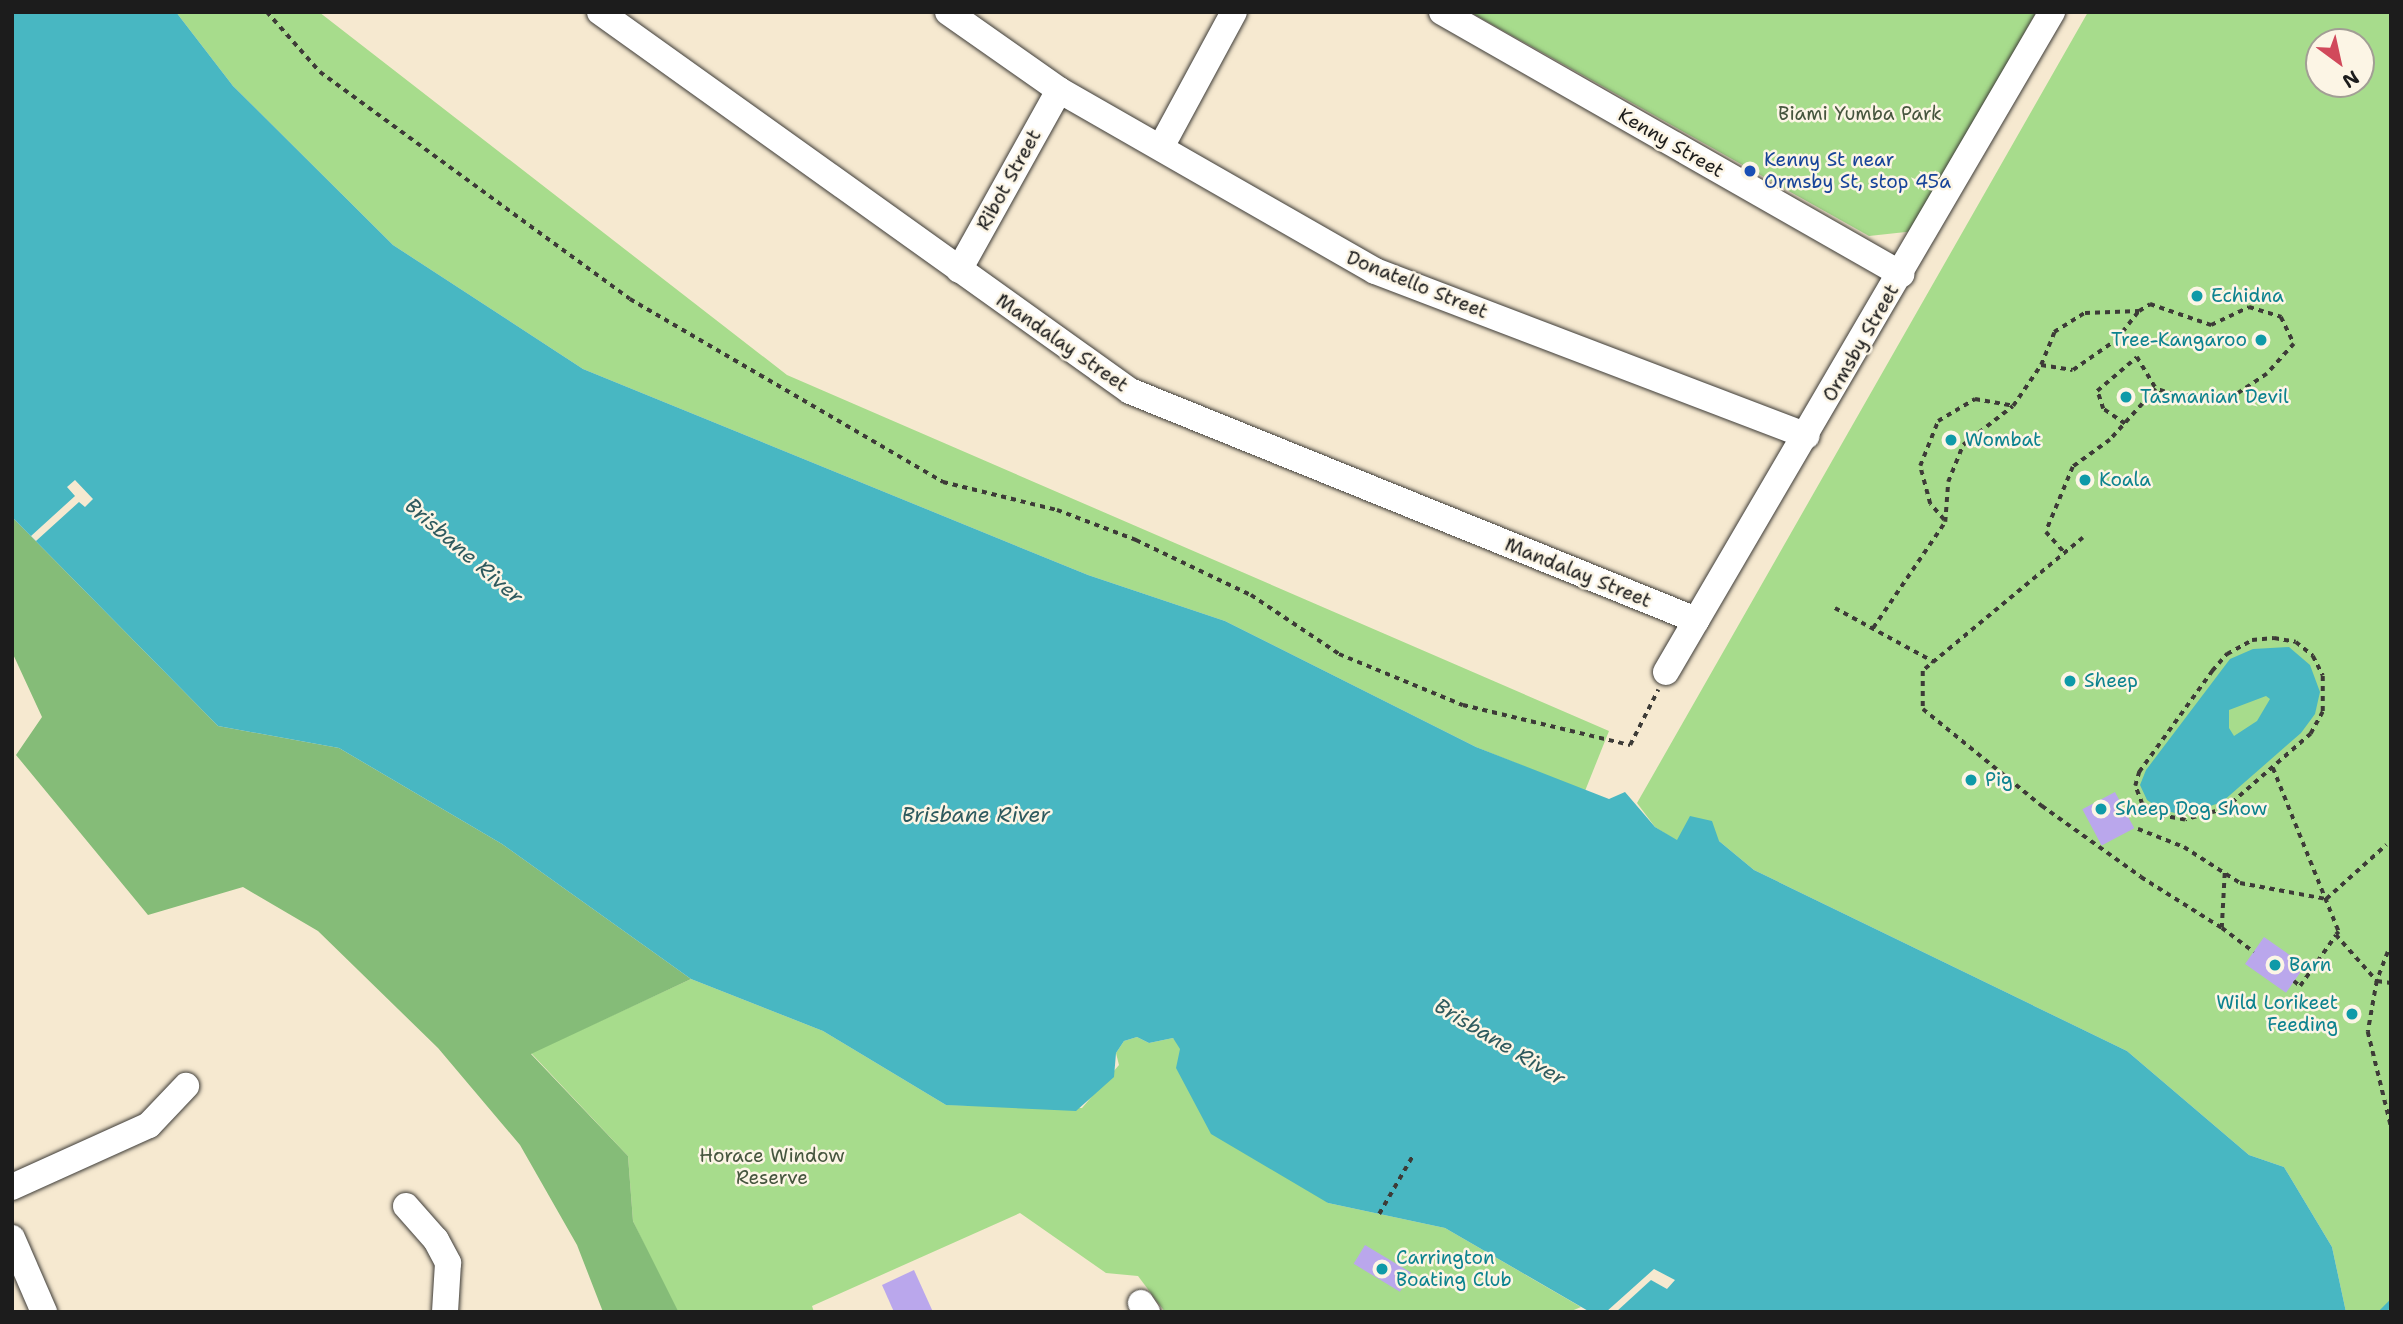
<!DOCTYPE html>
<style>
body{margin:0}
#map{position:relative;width:2403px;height:1324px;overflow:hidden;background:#f6e9d0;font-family:"Shantell Sans",sans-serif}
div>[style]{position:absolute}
.green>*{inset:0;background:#a7dc8c}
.forest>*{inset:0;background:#85bc78}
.water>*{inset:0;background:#48b7c2}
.pier>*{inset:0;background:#f6e9d0}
.stream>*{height:6px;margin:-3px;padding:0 3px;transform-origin:3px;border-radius:3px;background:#48b7c2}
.building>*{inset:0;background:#baa7ec;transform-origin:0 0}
.path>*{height:3.5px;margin-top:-1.75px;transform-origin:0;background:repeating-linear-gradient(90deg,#3d3b37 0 5px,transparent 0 10px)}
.roads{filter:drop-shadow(0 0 2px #3d3b37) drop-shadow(0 0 2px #3d3b37)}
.minor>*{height:26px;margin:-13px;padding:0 13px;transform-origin:13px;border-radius:13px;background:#fff}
.dots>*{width:19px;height:19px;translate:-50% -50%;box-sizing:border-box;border:4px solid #fcf5e5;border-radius:50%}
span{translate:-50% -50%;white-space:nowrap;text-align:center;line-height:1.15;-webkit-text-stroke:5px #fcf5e5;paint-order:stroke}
.park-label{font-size:19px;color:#46563e}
.street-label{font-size:19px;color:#1c1c1c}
.transit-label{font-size:19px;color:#164399}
.left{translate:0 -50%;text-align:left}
.culture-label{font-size:19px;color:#0d838f}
.right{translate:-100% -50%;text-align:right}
.water-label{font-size:21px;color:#2e5a5e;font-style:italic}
.frame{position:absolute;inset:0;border:14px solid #1c1c1c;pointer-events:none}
.north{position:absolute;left:2305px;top:28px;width:70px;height:70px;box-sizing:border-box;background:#fcf5e5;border:2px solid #a29e95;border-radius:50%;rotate:147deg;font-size:19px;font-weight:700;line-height:28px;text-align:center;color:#1c1c1c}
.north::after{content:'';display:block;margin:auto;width:24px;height:32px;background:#d1495b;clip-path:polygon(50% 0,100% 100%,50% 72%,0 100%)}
</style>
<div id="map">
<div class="green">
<i style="clip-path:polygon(176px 12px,319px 12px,787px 375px,1609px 731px,1585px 791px,1476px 747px,1225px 621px,1088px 575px,583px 369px,393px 245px,233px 86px)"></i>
<i style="clip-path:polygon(1470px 12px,2036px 12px,1915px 231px,1869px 236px)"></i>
<i style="clip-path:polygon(evenodd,2088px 12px,2391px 12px,2391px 1312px,2346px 1312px,2332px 1247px,2284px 1167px,2249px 1155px,2127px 1051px,1754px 870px,1719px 841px,1677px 841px,1655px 827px,1637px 803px,2088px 12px,2319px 42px,2361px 42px,2361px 84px,2319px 84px,2319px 42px)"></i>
<i style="clip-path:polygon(691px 979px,823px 1031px,946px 1105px,1082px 1108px,1119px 1065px,1116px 1053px,1124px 1041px,1137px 1037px,1149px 1043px,1173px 1038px,1328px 1203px,1445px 1228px,1581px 1307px,1569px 1312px,1165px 1312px,1138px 1276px,1106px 1273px,1020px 1213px,812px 1306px,814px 1312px,676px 1312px,633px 1221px,628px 1156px,531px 1053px)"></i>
</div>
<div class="forest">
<i style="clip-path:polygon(12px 517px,218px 726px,339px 748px,502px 844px,691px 979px,531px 1054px,628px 1156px,633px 1221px,678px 1311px,603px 1312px,577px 1245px,520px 1145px,438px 1048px,318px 931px,243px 887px,148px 915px,16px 755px,42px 717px,12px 652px)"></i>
</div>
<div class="water">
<i style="clip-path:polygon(12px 12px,176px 12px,233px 86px,393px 245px,583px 369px,1088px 575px,1225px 621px,1476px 747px,1609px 799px,1625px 792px,1655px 827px,1677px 840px,1690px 816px,1712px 821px,1719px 841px,1754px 870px,2127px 1051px,2249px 1155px,2284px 1167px,2332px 1247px,2346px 1312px,1590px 1312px,1445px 1228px,1328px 1203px,1211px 1134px,1176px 1068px,1180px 1049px,1173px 1038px,1149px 1043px,1137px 1037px,1124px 1041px,1116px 1053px,1114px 1077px,1076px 1111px,946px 1105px,823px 1031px,691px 979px,502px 844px,339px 748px,218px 726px,12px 517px)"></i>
<i style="clip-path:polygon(evenodd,2289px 647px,2310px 665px,2320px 692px,2315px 714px,2301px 733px,2222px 802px,2184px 815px,2162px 810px,2147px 800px,2140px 785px,2146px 770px,2230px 659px,2253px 649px,2289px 647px,2266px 696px,2270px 699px,2257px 721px,2234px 736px,2229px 728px,2229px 710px,2266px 696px)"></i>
</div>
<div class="pier">
<i style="clip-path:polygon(75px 480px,93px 499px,85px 507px,79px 502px,36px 541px,31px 536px,75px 496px,67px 487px)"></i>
<i style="clip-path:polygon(1654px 1269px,1675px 1280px,1667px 1289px,1651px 1280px,1616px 1312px,1606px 1312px)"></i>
</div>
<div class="stream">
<i style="left:2382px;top:1312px;width:13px;rotate:-45deg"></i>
</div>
<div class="building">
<i style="left:2115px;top:792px;width:41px;height:37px;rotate:62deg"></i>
<i style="left:2264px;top:937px;width:50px;height:33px;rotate:35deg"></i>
<i style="left:1365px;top:1245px;width:54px;height:22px;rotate:31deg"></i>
<i style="clip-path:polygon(914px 1270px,933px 1312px,894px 1312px,882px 1285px)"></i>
</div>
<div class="path">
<i style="left:267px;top:12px;width:80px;rotate:48.5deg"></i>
<i style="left:320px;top:72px;width:384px;rotate:36.2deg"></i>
<i style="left:630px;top:299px;width:363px;rotate:30.3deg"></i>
<i style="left:943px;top:482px;width:117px;rotate:13.8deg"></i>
<i style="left:1057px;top:510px;width:85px;rotate:20.8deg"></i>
<i style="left:1136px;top:540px;width:127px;rotate:25.6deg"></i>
<i style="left:1251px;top:595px;width:106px;rotate:33.8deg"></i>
<i style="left:1339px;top:654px;width:134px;rotate:22.4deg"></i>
<i style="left:1463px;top:705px;width:172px;rotate:13.5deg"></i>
<i style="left:1630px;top:745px;width:62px;rotate:-63deg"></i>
<i style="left:2041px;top:365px;width:32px;rotate:9deg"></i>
<i style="left:2073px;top:370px;width:52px;rotate:-34.9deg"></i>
<i style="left:2116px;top:340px;width:37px;rotate:-52deg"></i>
<i style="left:2125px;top:424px;width:27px;rotate:-146deg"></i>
<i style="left:2103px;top:409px;width:19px;rotate:-108deg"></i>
<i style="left:2097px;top:391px;width:52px;rotate:-40.4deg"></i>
<i style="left:2137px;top:357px;width:37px;rotate:59deg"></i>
<i style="left:1944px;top:520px;width:21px;rotate:-131deg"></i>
<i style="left:1930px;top:504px;width:39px;rotate:-105deg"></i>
<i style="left:1920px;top:466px;width:48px;rotate:-68.2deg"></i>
<i style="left:1938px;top:421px;width:43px;rotate:-30.7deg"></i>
<i style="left:1975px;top:399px;width:39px;rotate:10deg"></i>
<i style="left:2083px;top:538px;width:208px;rotate:140.3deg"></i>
<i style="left:1923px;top:671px;width:38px;rotate:90deg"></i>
<i style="left:1923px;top:709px;width:154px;rotate:39.2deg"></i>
<i style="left:2042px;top:806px;width:122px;rotate:35.6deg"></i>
<i style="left:2141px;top:877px;width:96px;rotate:32.2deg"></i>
<i style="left:1835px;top:608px;width:113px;rotate:28.6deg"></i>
<i style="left:1873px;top:628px;width:128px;rotate:-55.8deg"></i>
<i style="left:1945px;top:522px;width:40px;rotate:-85.7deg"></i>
<i style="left:1948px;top:482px;width:40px;rotate:-68deg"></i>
<i style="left:1963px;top:445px;width:63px;rotate:-38deg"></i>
<i style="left:2013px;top:406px;width:50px;rotate:-55.7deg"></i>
<i style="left:2041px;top:365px;width:35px;rotate:-68deg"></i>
<i style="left:2054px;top:332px;width:36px;rotate:-32deg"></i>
<i style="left:2085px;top:313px;width:54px;rotate:-2.1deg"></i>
<i style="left:2139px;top:311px;width:13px;rotate:-32deg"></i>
<i style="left:2150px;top:304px;width:65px;rotate:19deg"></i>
<i style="left:2211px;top:325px;width:42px;rotate:-25.3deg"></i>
<i style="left:2249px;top:307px;width:34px;rotate:17deg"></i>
<i style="left:2281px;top:317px;width:30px;rotate:64deg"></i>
<i style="left:2294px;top:344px;width:40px;rotate:132deg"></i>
<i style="left:2267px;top:374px;width:45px;rotate:146deg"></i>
<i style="left:2230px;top:399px;width:56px;rotate:-175.9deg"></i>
<i style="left:2174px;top:395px;width:19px;rotate:-162deg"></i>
<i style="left:2156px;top:389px;width:69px;rotate:132deg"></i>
<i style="left:2110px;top:440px;width:46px;rotate:143.9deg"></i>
<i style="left:2073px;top:467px;width:70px;rotate:112.6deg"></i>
<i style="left:2046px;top:532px;width:28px;rotate:48deg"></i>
<i style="left:2274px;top:638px;width:22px;rotate:10deg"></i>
<i style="left:2296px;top:642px;width:22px;rotate:39deg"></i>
<i style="left:2313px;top:656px;width:22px;rotate:63deg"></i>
<i style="left:2323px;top:676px;width:36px;rotate:90deg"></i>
<i style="left:2323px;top:712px;width:25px;rotate:119deg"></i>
<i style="left:2311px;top:734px;width:114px;rotate:138.9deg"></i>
<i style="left:2225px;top:809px;width:41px;rotate:164.6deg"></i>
<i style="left:2185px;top:820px;width:23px;rotate:-170deg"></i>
<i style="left:2162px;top:816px;width:23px;rotate:-149deg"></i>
<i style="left:2142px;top:804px;width:19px;rotate:-111deg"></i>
<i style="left:2135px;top:786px;width:15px;rotate:-74deg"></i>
<i style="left:2139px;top:772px;width:125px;rotate:-54.1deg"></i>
<i style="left:2212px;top:671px;width:23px;rotate:-49deg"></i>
<i style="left:2227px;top:654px;width:29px;rotate:-29deg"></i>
<i style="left:2252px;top:640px;width:22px;rotate:-5deg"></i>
<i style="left:2273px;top:768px;width:177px;rotate:68.1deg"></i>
<i style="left:2339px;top:932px;width:4px;rotate:135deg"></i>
<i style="left:2336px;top:935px;width:62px;rotate:48.3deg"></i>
<i style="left:2377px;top:981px;width:52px;rotate:100deg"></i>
<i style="left:2368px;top:1032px;width:97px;rotate:76.3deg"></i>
<i style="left:2138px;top:829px;width:49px;rotate:21.4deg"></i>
<i style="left:2184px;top:847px;width:67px;rotate:32.7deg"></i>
<i style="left:2240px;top:883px;width:87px;rotate:10.5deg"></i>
<i style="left:2326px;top:899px;width:81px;rotate:-42deg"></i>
<i style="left:2225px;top:873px;width:55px;rotate:93.1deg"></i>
<i style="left:2222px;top:928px;width:40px;rotate:37deg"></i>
<i style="left:2388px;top:952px;width:31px;rotate:111deg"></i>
<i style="left:2377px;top:981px;width:14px;rotate:8deg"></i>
<i style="left:2294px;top:981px;width:8px;rotate:40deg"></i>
<i style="left:2300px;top:986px;width:62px;rotate:-54.8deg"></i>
<i style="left:1379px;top:1214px;width:66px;rotate:-59.9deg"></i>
</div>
<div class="roads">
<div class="minor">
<i style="left:600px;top:12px;width:652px;rotate:35.57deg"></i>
<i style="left:1130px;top:391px;width:611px;rotate:22.03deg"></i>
<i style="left:948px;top:12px;width:136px;rotate:35.1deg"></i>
<i style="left:1059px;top:90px;width:364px;rotate:29.8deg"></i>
<i style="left:1375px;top:271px;width:462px;rotate:20.9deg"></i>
<i style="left:1442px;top:12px;width:529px;rotate:29.72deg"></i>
<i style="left:1161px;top:147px;width:153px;rotate:-61.6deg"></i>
<i style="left:959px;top:270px;width:206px;rotate:-60.9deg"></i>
<i style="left:1666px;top:672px;width:765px;rotate:-59.68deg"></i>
<i style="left:12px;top:1187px;width:150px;rotate:-24.3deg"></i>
<i style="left:149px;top:1125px;width:54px;rotate:-46.5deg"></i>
<i style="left:406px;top:1206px;width:45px;rotate:48.6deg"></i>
<i style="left:436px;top:1240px;width:26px;rotate:62deg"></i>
<i style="left:448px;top:1263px;width:49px;rotate:93.5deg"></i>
<i style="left:12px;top:1238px;width:81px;rotate:66.6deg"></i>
<i style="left:1141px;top:1303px;width:11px;rotate:56deg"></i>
</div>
</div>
<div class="dots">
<i style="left:1750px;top:171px;background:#1a4fb4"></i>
<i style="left:2197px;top:296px;background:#0f9aa8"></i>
<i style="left:2261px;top:340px;background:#0f9aa8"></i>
<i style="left:2126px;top:397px;background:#0f9aa8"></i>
<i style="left:1951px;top:440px;background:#0f9aa8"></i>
<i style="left:2085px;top:480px;background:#0f9aa8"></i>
<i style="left:2070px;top:681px;background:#0f9aa8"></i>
<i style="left:1971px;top:780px;background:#0f9aa8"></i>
<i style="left:2101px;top:809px;background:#0f9aa8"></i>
<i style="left:2275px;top:965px;background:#0f9aa8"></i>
<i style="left:2352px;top:1014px;background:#0f9aa8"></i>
<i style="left:1382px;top:1269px;background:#0f9aa8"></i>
</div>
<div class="park-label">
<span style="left:1860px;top:114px">Biami Yumba Park</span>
<span style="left:772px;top:1167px">Horace Window<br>Reserve</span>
</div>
<div class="street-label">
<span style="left:1671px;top:143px;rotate:30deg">Kenny Street</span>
<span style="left:1009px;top:180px;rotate:-61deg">Ribot Street</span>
<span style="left:1417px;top:285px;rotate:22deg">Donatello Street</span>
<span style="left:1062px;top:343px;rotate:35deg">Mandalay Street</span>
<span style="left:1861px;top:343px;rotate:-60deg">Ormsby Street</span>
<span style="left:1578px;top:573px;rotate:22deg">Mandalay Street</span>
</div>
<div class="transit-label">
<span class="left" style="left:1764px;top:171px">Kenny St near<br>Ormsby St, stop 45a</span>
</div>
<div class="culture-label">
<span class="left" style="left:2211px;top:296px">Echidna</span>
<span class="right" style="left:2247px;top:340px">Tree-Kangaroo</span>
<span class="left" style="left:2140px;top:397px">Tasmanian Devil</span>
<span class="left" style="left:1965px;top:440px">Wombat</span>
<span class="left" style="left:2099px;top:480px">Koala</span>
<span class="left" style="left:2084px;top:681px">Sheep</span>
<span class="left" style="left:1985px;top:780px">Pig</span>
<span class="left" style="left:2115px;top:809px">Sheep Dog Show</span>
<span class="left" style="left:2289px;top:965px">Barn</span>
<span class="right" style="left:2338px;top:1014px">Wild Lorikeet<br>Feeding</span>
<span class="left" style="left:1396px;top:1269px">Carrington<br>Boating Club</span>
</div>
<div class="water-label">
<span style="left:464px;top:551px;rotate:41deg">Brisbane River</span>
<span style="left:976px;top:815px">Brisbane River</span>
<span style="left:1500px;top:1042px;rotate:31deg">Brisbane River</span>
</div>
<div class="frame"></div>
<div class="north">N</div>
</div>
